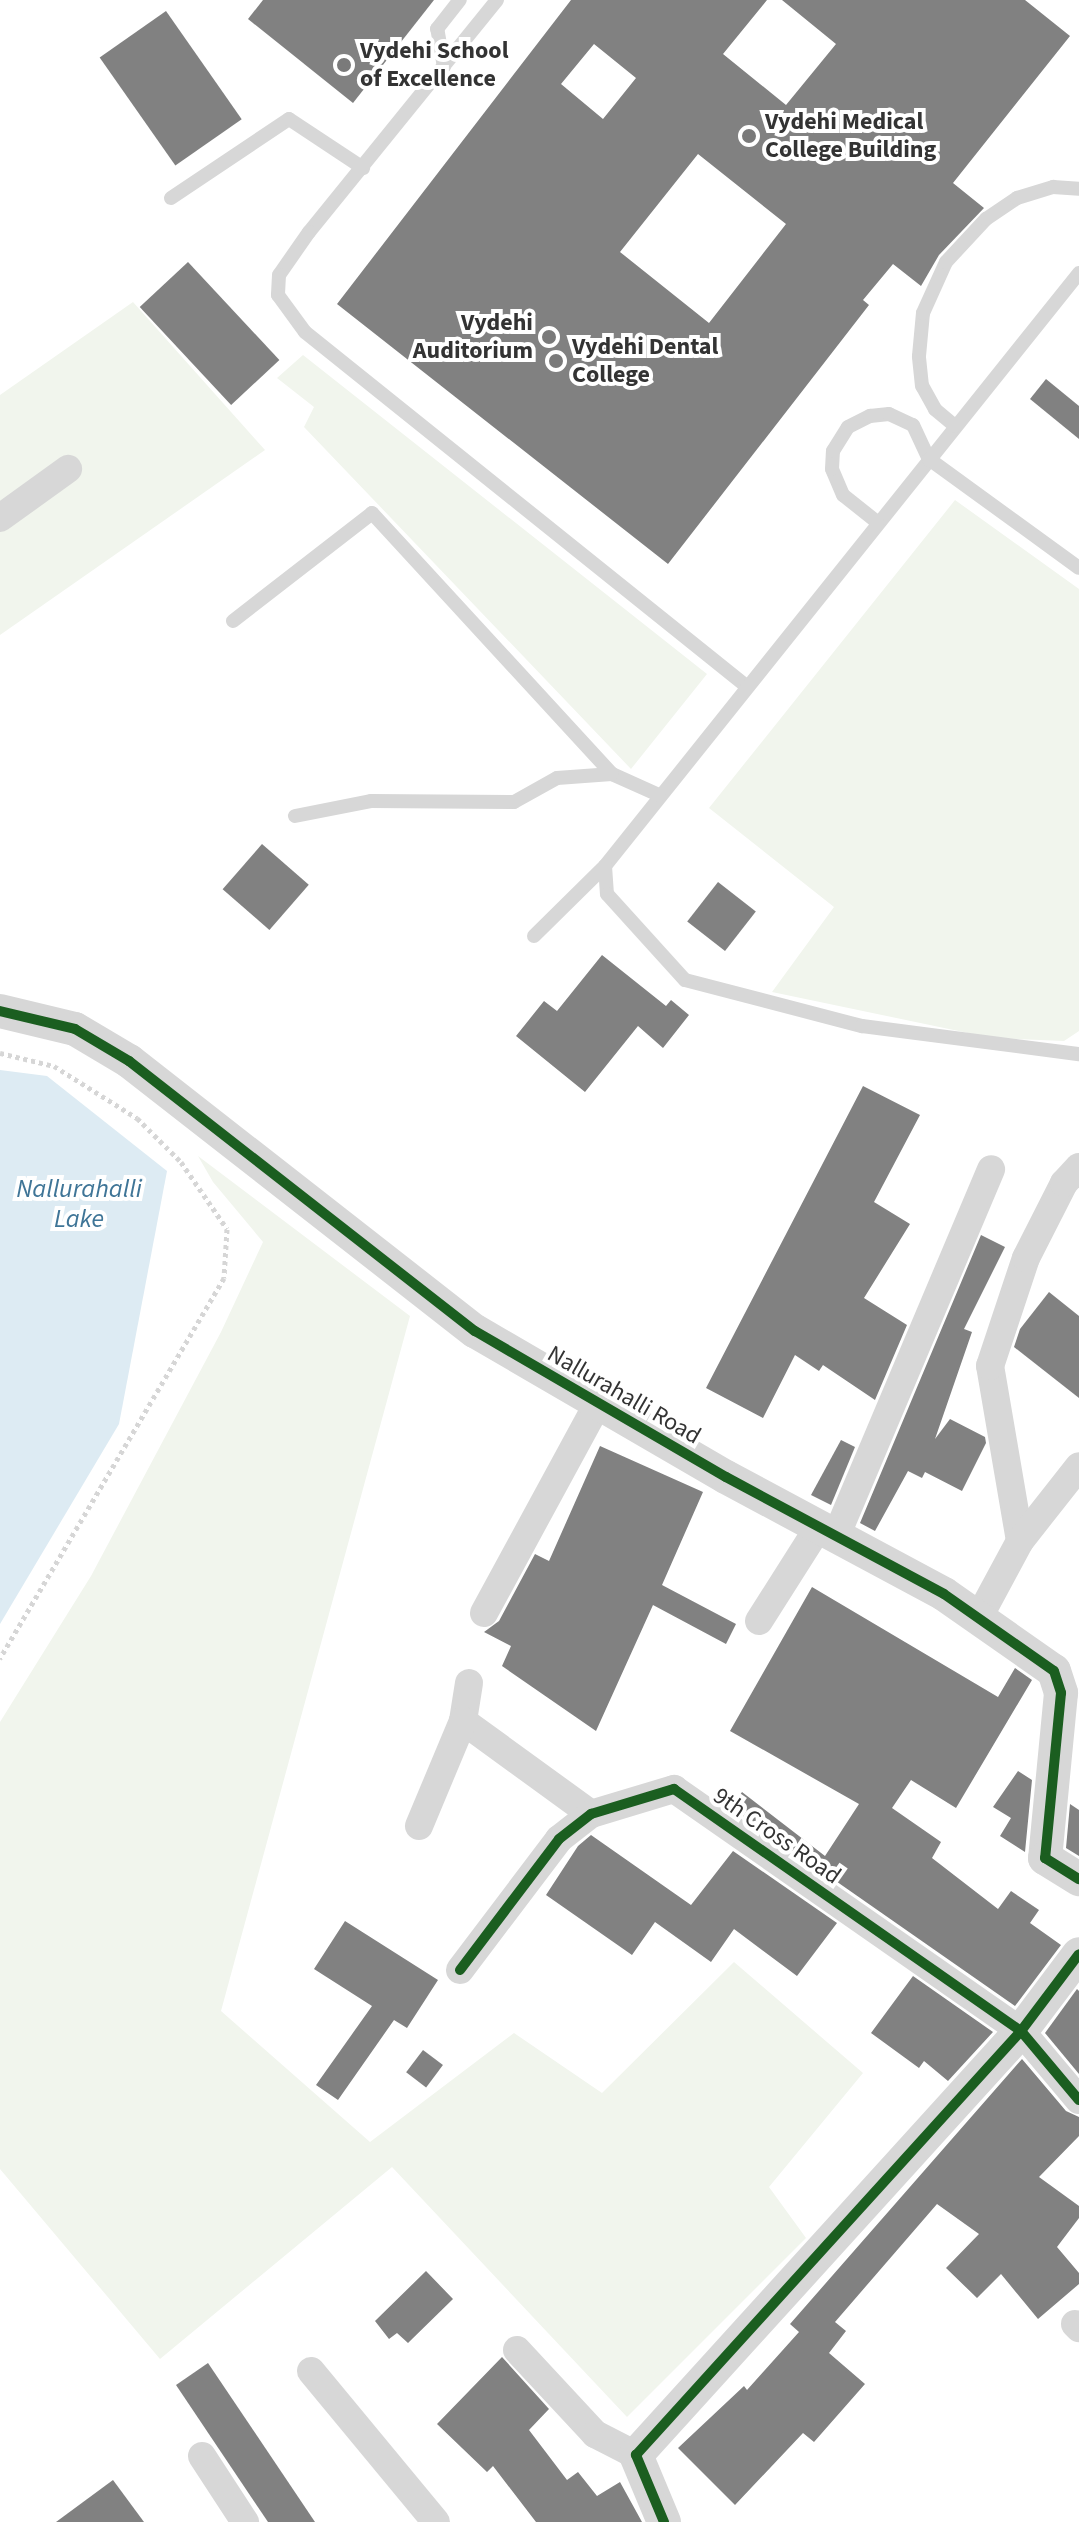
<!DOCTYPE html>
<style>
body{margin:0}
#map{position:relative;width:1079px;height:2522px;overflow:hidden;background:#fff;font-family:"Source Sans 3",sans-serif}
div>[style]{position:absolute}
.green>*{inset:0;background:#f1f5ed}
.water>*{inset:0;background:#ddebf3}
.building>*{inset:0;background:#818181;transform-origin:0 0}
.path>*{height:5px;margin-top:-2.5px;transform-origin:0;background:repeating-linear-gradient(90deg,#d6d6d6 0 4px,transparent 0 8px)}
.service>*{height:14px;margin:-7px;padding:0 7px;transform-origin:7px;border-radius:7px;background:#d7d7d7}
.minor>*{height:28px;margin:-14px;padding:0 14px;transform-origin:14px;border-radius:14px;background:#d7d7d7}
.tertiary>*{height:34px;margin:-17px;padding:0 17px;transform-origin:17px;border-radius:17px;background:#d7d7d7}
.cycleway>*{height:10px;margin:-5px;padding:0 5px;transform-origin:5px;border-radius:5px;background:#1b5e20}
.dots>*{width:22px;height:22px;translate:-50% -50%;box-sizing:border-box;border:4px solid #fff;border-radius:50%}
span{translate:-50% -50%;white-space:nowrap;text-align:center;line-height:1.15;-webkit-text-stroke:8px #fff;paint-order:stroke}
.poi-label{font-size:24px;color:#333;font-weight:700}
.left{translate:0 -50%;text-align:left}
.right{translate:-100% -50%;text-align:right}
.street-label{font-size:24px;color:#333}
.water-label{font-size:26px;color:#3f7597;font-style:italic}
</style>
<div id="map">
<div class="green">
<i style="clip-path:polygon(133px 302px,265px 450px,0 635px,0 395px)"></i>
<i style="clip-path:polygon(303px 355px,707px 674px,631px 769px,304px 427px,314px 407px,277px 378px)"></i>
<i style="clip-path:polygon(955px 500px,1079px 589px,1079px 1031px,1064px 1041px,992px 1038px,772px 992px,834px 907px,709px 808px)"></i>
<i style="clip-path:polygon(198px 1156px,410px 1316px,221px 2011px,370px 2142px,514px 2033px,602px 2093px,734px 1962px,863px 2073px,769px 2187px,806px 2238px,627px 2417px,392px 2167px,160px 2359px,0 2169px,0 1722px,91px 1576px,221px 1332px,263px 1242px,213px 1182px)"></i>
</div>
<div class="water">
<i style="clip-path:polygon(0 1070px,47px 1076px,167px 1171px,119px 1424px,0 1624px)"></i>
</div>
<div class="building">
<i style="clip-path:polygon(263px 0,434px 0,353px 103px,248px 19px)"></i>
<i style="clip-path:polygon(evenodd,571px 0,767px 0,723px 54px,786px 105px,836px 44px,782px 0,1025px 0,1070px 36px,953px 183px,984px 208px,939px 255px,921px 286px,893px 264px,863px 300px,869px 305px,668px 564px,337px 304px,571px 0,594px 44px,636px 78px,603px 119px,561px 84px,594px 44px,571px 0,698px 154px,786px 224px,709px 323px,620px 252px,698px 154px)"></i>
<i style="left:166px;top:11px;width:132px;height:81px;rotate:55deg"></i>
<i style="left:188px;top:262px;width:134px;height:66px;rotate:47deg"></i>
<i style="clip-path:polygon(1046px 379px,1079px 406px,1079px 439px,1030px 399px)"></i>
<i style="left:262px;top:844px;width:62px;height:60px;rotate:41deg"></i>
<i style="left:718px;top:882px;width:48px;height:50px;rotate:38deg"></i>
<i style="clip-path:polygon(602px 955px,666px 1006px,671px 1000px,689px 1015px,663px 1048px,638px 1026px,585px 1092px,516px 1036px,544px 1001px,557px 1011px)"></i>
<i style="clip-path:polygon(863px 1086px,920px 1115px,874px 1202px,910px 1224px,864px 1298px,907px 1325px,875px 1400px,823px 1365px,819px 1371px,795px 1355px,763px 1418px,706px 1388px)"></i>
<i style="clip-path:polygon(981px 1235px,1005px 1247px,964px 1329px,972px 1332px,935px 1439px,950px 1419px,985px 1437px,986px 1443px,962px 1491px,925px 1472px,922px 1478px,908px 1471px,875px 1531px,860px 1523px)"></i>
<i style="clip-path:polygon(1049px 1292px,1079px 1316px,1079px 1398px,1014px 1347px,1020px 1329px)"></i>
<i style="clip-path:polygon(841px 1440px,855px 1447px,831px 1505px,811px 1495px)"></i>
<i style="clip-path:polygon(600px 1446px,703px 1492px,662px 1585px,736px 1624px,726px 1644px,653px 1605px,596px 1731px,502px 1666px,511px 1646px,484px 1632px,499px 1621px,535px 1554px,549px 1561px)"></i>
<i style="clip-path:polygon(812px 1587px,998px 1697px,1015px 1668px,1032px 1680px,956px 1808px,911px 1780px,892px 1808px,941px 1842px,932px 1858px,998px 1909px,1011px 1891px,1039px 1910px,1030px 1923px,1061px 1945px,1015px 2006px,731px 1808px,742px 1792px,825px 1856px,859px 1804px,730px 1731px)"></i>
<i style="clip-path:polygon(1018px 1771px,1032px 1780px,1025px 1852px,1000px 1836px,1011px 1818px,993px 1807px)"></i>
<i style="clip-path:polygon(1070px 1804px,1079px 1810px,1079px 1856px,1066px 1848px)"></i>
<i style="clip-path:polygon(591px 1835px,691px 1905px,733px 1851px,837px 1923px,797px 1976px,734px 1929px,711px 1962px,655px 1922px,632px 1955px,546px 1895px,578px 1846px)"></i>
<i style="clip-path:polygon(345px 1921px,438px 1980px,407px 2028px,394px 2020px,338px 2100px,316px 2085px,372px 2006px,314px 1969px)"></i>
<i style="clip-path:polygon(913px 1976px,993px 2032px,948px 2081px,924px 2061px,919px 2068px,871px 2033px)"></i>
<i style="clip-path:polygon(1077px 1989px,1079px 1991px,1079px 2074px,1045px 2033px)"></i>
<i style="left:423px;top:2050px;width:25px;height:28px;rotate:37deg"></i>
<i style="clip-path:polygon(1022px 2059px,1066px 2111px,1079px 2117px,1079px 2136px,1039px 2177px,1079px 2206px,1079px 2218px,1057px 2247px,1079px 2273px,1079px 2284px,1038px 2319px,1001px 2274px,977px 2298px,946px 2268px,979px 2234px,937px 2204px,835px 2322px,846px 2331px,829px 2353px,865px 2384px,814px 2442px,803px 2433px,735px 2505px,678px 2448px,744px 2386px,747px 2390px,799px 2332px,790px 2324px)"></i>
<i style="clip-path:polygon(426px 2271px,453px 2299px,408px 2343px,397px 2333px,389px 2339px,375px 2321px)"></i>
<i style="clip-path:polygon(502px 2357px,549px 2409px,529px 2430px,567px 2480px,578px 2472px,597px 2496px,620px 2482px,642px 2522px,536px 2522px,493px 2466px,487px 2472px,437px 2424px)"></i>
<i style="clip-path:polygon(208px 2363px,315px 2522px,268px 2522px,176px 2385px)"></i>
<i style="clip-path:polygon(113px 2480px,144px 2522px,56px 2522px)"></i>
</div>
<div class="path">
<i style="left:0;top:1053px;width:56px;rotate:13.5deg"></i>
<i style="left:54px;top:1066px;width:98px;rotate:32.1deg"></i>
<i style="left:137px;top:1118px;width:62px;rotate:45deg"></i>
<i style="left:181px;top:1162px;width:81px;rotate:55.5deg"></i>
<i style="left:227px;top:1229px;width:49px;rotate:93.5deg"></i>
<i style="left:224px;top:1278px;width:442px;rotate:120.5deg"></i>
</div>
<div class="service">
<i style="left:497px;top:0;width:299px;rotate:129deg"></i>
<i style="left:309px;top:232px;width:52px;rotate:124.9deg"></i>
<i style="left:279px;top:275px;width:20px;rotate:93deg"></i>
<i style="left:278px;top:295px;width:46px;rotate:53.9deg"></i>
<i style="left:305px;top:332px;width:564px;rotate:38.74deg"></i>
<i style="left:444px;top:67px;width:39px;rotate:-100deg"></i>
<i style="left:437px;top:29px;width:37px;rotate:-52deg"></i>
<i style="left:171px;top:198px;width:142px;rotate:-33.8deg"></i>
<i style="left:289px;top:119px;width:89px;rotate:33.5deg"></i>
<i style="left:1079px;top:273px;width:759px;rotate:128.64deg"></i>
<i style="left:605px;top:866px;width:28px;rotate:86deg"></i>
<i style="left:607px;top:894px;width:116px;rotate:47.8deg"></i>
<i style="left:685px;top:980px;width:183px;rotate:14.6deg"></i>
<i style="left:862px;top:1026px;width:219px;rotate:7.4deg"></i>
<i style="left:955px;top:426px;width:26px;rotate:-140deg"></i>
<i style="left:935px;top:409px;width:26px;rotate:-119deg"></i>
<i style="left:922px;top:386px;width:30px;rotate:-96deg"></i>
<i style="left:919px;top:356px;width:43px;rotate:-84.7deg"></i>
<i style="left:923px;top:313px;width:56px;rotate:-65.7deg"></i>
<i style="left:946px;top:262px;width:59px;rotate:-47.1deg"></i>
<i style="left:986px;top:219px;width:37px;rotate:-34deg"></i>
<i style="left:1017px;top:198px;width:38px;rotate:-17deg"></i>
<i style="left:1053px;top:187px;width:26px;rotate:4deg"></i>
<i style="left:877px;top:522px;width:43px;rotate:-141.5deg"></i>
<i style="left:843px;top:495px;width:28px;rotate:-113deg"></i>
<i style="left:832px;top:469px;width:18px;rotate:-87deg"></i>
<i style="left:833px;top:451px;width:28px;rotate:-58deg"></i>
<i style="left:848px;top:427px;width:25px;rotate:-27deg"></i>
<i style="left:870px;top:416px;width:19px;rotate:-6deg"></i>
<i style="left:889px;top:414px;width:26px;rotate:25deg"></i>
<i style="left:913px;top:425px;width:38px;rotate:65deg"></i>
<i style="left:929px;top:459px;width:185px;rotate:36deg"></i>
<i style="left:233px;top:621px;width:176px;rotate:-37.8deg"></i>
<i style="left:372px;top:513px;width:355px;rotate:47.4deg"></i>
<i style="left:612px;top:774px;width:51px;rotate:24.1deg"></i>
<i style="left:295px;top:816px;width:77px;rotate:-11.2deg"></i>
<i style="left:371px;top:801px;width:143px;rotate:0.4deg"></i>
<i style="left:514px;top:802px;width:49px;rotate:-29.2deg"></i>
<i style="left:557px;top:778px;width:55px;rotate:-4.2deg"></i>
<i style="left:534px;top:936px;width:100px;rotate:-44.6deg"></i>
</div>
<div class="minor">
<i style="left:0;top:518px;width:84px;rotate:-35.8deg"></i>
<i style="left:837px;top:1534px;width:396px;rotate:-67.1deg"></i>
<i style="left:1020px;top:1541px;width:178px;rotate:-99.7deg"></i>
<i style="left:990px;top:1366px;width:114px;rotate:-71.6deg"></i>
<i style="left:1026px;top:1258px;width:84px;rotate:-63.1deg"></i>
<i style="left:1064px;top:1183px;width:22px;rotate:-47deg"></i>
<i style="left:484px;top:1613px;width:239px;rotate:-61.5deg"></i>
<i style="left:978px;top:1619px;width:89px;rotate:-61.7deg"></i>
<i style="left:1020px;top:1541px;width:95px;rotate:-51.8deg"></i>
<i style="left:759px;top:1621px;width:114px;rotate:-57.6deg"></i>
<i style="left:469px;top:1683px;width:38px;rotate:99deg"></i>
<i style="left:463px;top:1721px;width:158px;rotate:36deg"></i>
<i style="left:419px;top:1826px;width:114px;rotate:-67.3deg"></i>
<i style="left:460px;top:1970px;width:164px;rotate:-52.9deg"></i>
<i style="left:559px;top:1839px;width:41px;rotate:-38deg"></i>
<i style="left:591px;top:1814px;width:87px;rotate:-16.8deg"></i>
<i style="left:674px;top:1789px;width:423px;rotate:34.9deg"></i>
<i style="left:1021px;top:2031px;width:90px;rotate:50deg"></i>
<i style="left:1075px;top:2324px;width:6px;rotate:45deg"></i>
<i style="left:517px;top:2350px;width:115px;rotate:47.1deg"></i>
<i style="left:595px;top:2434px;width:46px;rotate:27.1deg"></i>
<i style="left:311px;top:2371px;width:196px;rotate:50.4deg"></i>
<i style="left:202px;top:2456px;width:79px;rotate:56.9deg"></i>
</div>
<div class="tertiary">
<i style="left:0;top:1011px;width:77px;rotate:13.5deg"></i>
<i style="left:75px;top:1029px;width:63px;rotate:30.7deg"></i>
<i style="left:129px;top:1061px;width:439px;rotate:38deg"></i>
<i style="left:475px;top:1331px;width:290px;rotate:30.2deg"></i>
<i style="left:726px;top:1477px;width:247px;rotate:28.2deg"></i>
<i style="left:944px;top:1594px;width:134px;rotate:35deg"></i>
<i style="left:1054px;top:1671px;width:23px;rotate:72deg"></i>
<i style="left:1061px;top:1693px;width:166px;rotate:95.5deg"></i>
<i style="left:1045px;top:1858px;width:40px;rotate:32deg"></i>
<i style="left:664px;top:2522px;width:73px;rotate:-112.7deg"></i>
<i style="left:636px;top:2455px;width:573px;rotate:-47.76deg"></i>
<i style="left:1021px;top:2031px;width:96px;rotate:-53deg"></i>
</div>
<div class="cycleway">
<i style="left:0;top:1011px;width:77px;rotate:13.5deg"></i>
<i style="left:75px;top:1029px;width:63px;rotate:30.7deg"></i>
<i style="left:129px;top:1061px;width:439px;rotate:38deg"></i>
<i style="left:475px;top:1331px;width:290px;rotate:30.2deg"></i>
<i style="left:726px;top:1477px;width:247px;rotate:28.2deg"></i>
<i style="left:944px;top:1594px;width:134px;rotate:35deg"></i>
<i style="left:1054px;top:1671px;width:23px;rotate:72deg"></i>
<i style="left:1061px;top:1693px;width:166px;rotate:95.5deg"></i>
<i style="left:1045px;top:1858px;width:40px;rotate:32deg"></i>
<i style="left:460px;top:1970px;width:164px;rotate:-52.9deg"></i>
<i style="left:559px;top:1839px;width:41px;rotate:-38deg"></i>
<i style="left:591px;top:1814px;width:87px;rotate:-16.8deg"></i>
<i style="left:674px;top:1789px;width:423px;rotate:34.9deg"></i>
<i style="left:1021px;top:2031px;width:90px;rotate:50deg"></i>
<i style="left:664px;top:2522px;width:73px;rotate:-112.7deg"></i>
<i style="left:636px;top:2455px;width:573px;rotate:-47.76deg"></i>
<i style="left:1021px;top:2031px;width:96px;rotate:-53deg"></i>
</div>
<div class="dots">
<i style="left:344px;top:65px;background:#7a7a7a"></i>
<i style="left:749px;top:136px;background:#7a7a7a"></i>
<i style="left:549px;top:337px;background:#7a7a7a"></i>
<i style="left:556px;top:361px;background:#7a7a7a"></i>
</div>
<div class="poi-label">
<span class="left" style="left:360px;top:65px">Vydehi School<br>of Excellence</span>
<span class="left" style="left:765px;top:136px">Vydehi Medical<br>College Building</span>
<span class="right" style="left:533px;top:337px">Vydehi<br>Auditorium</span>
<span class="left" style="left:572px;top:361px">Vydehi Dental<br>College</span>
</div>
<div class="street-label">
<span style="left:624px;top:1395px;rotate:30deg">Nallurahalli Road</span>
<span style="left:777px;top:1836px;rotate:35deg">9th Cross Road</span>
</div>
<div class="water-label">
<span style="left:79px;top:1204px">Nallurahalli<br>Lake</span>
</div>
</div>
